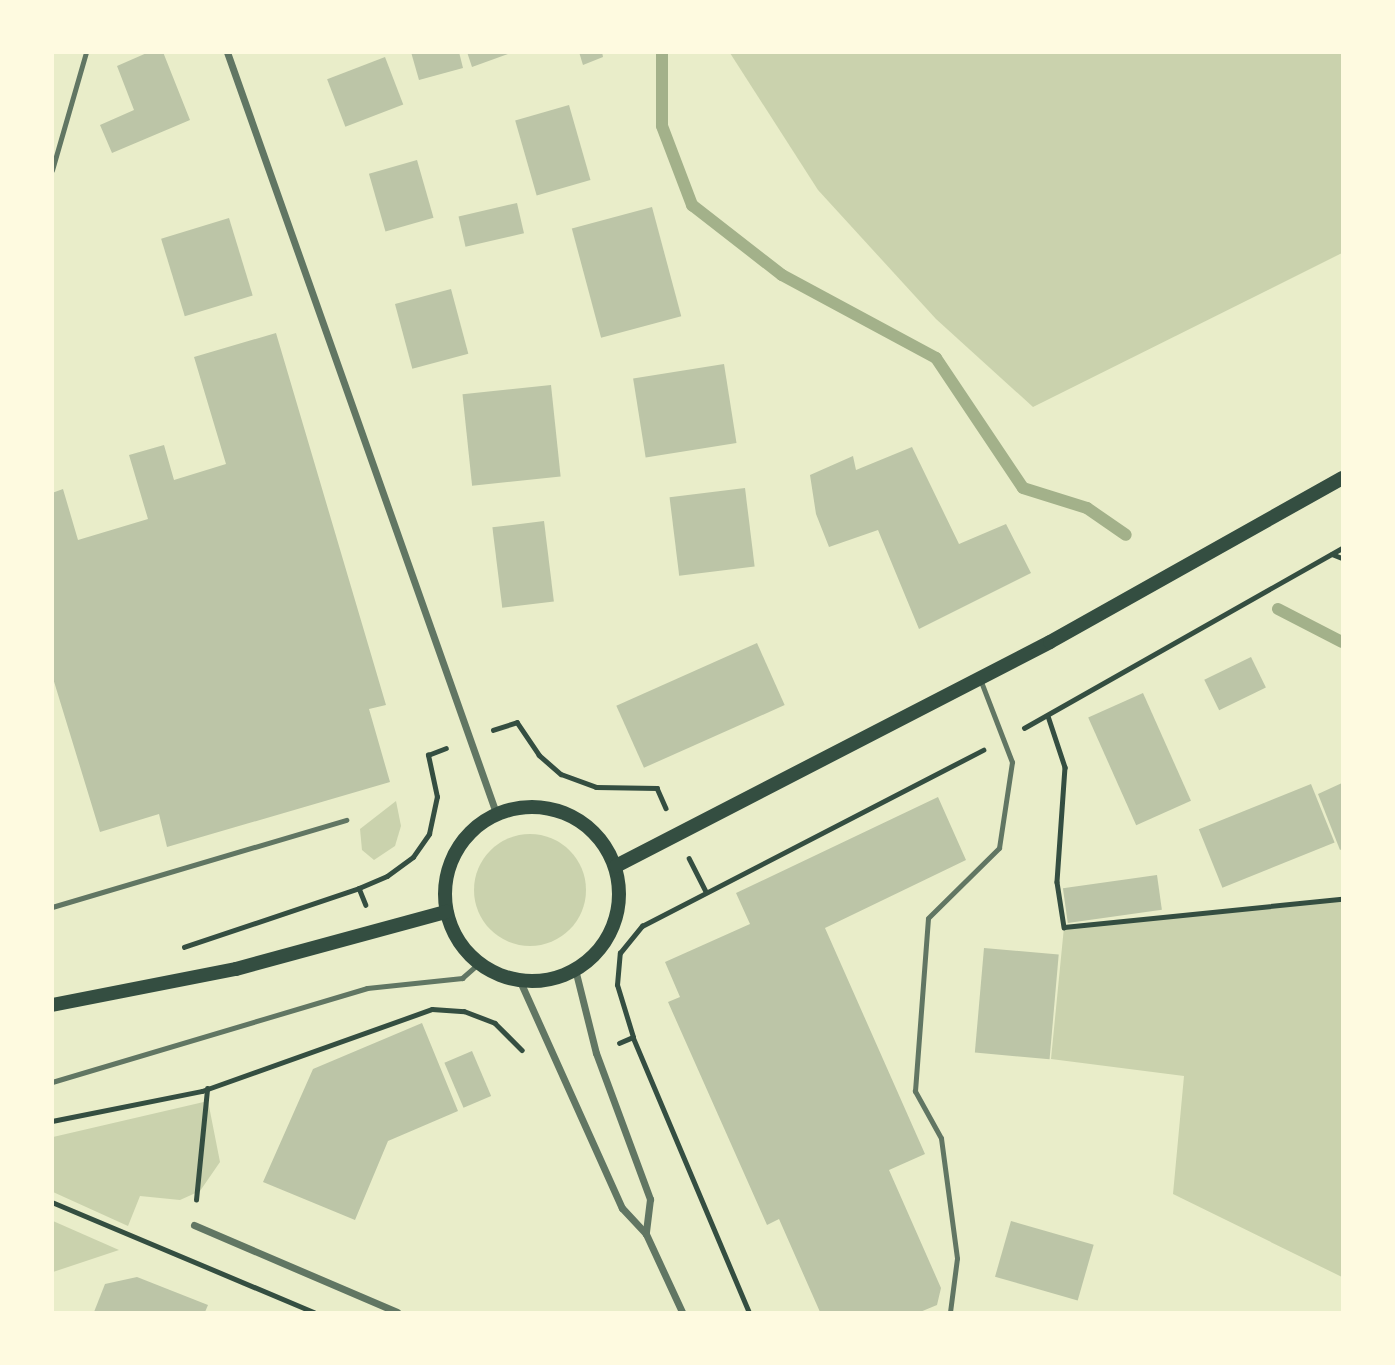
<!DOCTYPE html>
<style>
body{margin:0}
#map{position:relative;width:1395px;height:1365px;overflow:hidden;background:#e9edc9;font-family:Mulish,sans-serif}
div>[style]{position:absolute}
.green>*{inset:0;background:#cad2ad}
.round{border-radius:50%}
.stream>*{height:12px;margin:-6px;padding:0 6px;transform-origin:6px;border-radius:6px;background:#a3b18a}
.building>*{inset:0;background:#bcc5a7;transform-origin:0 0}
.path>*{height:4.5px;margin:-2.25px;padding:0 2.25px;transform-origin:2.25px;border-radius:2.25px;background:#344e41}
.service>*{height:5px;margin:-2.5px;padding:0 2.5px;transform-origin:2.5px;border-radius:2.5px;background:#617663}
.minor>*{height:7px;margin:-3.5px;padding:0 3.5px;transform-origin:3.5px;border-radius:3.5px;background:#617663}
.secondary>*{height:14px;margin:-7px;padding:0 7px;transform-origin:7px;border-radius:7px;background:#344e41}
.secondary>.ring{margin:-7px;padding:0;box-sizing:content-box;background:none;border:14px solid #344e41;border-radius:50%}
span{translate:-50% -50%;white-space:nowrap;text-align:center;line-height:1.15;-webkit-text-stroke:6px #fefae0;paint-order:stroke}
.frame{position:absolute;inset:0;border:54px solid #fefae0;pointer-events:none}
</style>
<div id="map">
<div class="green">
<i style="clip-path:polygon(730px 53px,1342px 53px,1342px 253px,1033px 407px,936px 319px,818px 190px)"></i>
<i style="clip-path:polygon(396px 801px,401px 826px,395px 846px,374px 860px,362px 850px,360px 829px)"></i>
<i class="round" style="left:474px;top:834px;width:112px;height:112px"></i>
<i style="clip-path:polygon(1342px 899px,1342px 1277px,1173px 1194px,1184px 1076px,1051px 1059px,1064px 927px)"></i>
<i style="clip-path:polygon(208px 1101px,220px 1162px,200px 1191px,180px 1200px,140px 1196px,128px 1226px,53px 1192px,53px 1137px)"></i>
<i style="clip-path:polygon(53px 1221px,119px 1250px,53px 1272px)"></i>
</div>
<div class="stream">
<i style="left:662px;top:52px;width:74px;rotate:90deg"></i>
<i style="left:662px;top:126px;width:85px;rotate:69.2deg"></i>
<i style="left:692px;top:205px;width:114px;rotate:37.9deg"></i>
<i style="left:782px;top:275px;width:175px;rotate:28.3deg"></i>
<i style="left:936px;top:358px;width:156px;rotate:56.2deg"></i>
<i style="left:1023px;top:488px;width:67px;rotate:17.4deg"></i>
<i style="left:1087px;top:508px;width:47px;rotate:34.7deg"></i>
<i style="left:1278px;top:609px;width:72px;rotate:27.3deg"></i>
</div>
<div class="building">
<i style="clip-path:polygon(149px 52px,163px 52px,190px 120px,112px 153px,100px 125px,134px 110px,117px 66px)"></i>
<i style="clip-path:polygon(411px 52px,459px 52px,463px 68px,419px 80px)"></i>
<i style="clip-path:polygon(467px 52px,511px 52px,511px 53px,472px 67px)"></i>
<i style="clip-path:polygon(579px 52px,602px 52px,603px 57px,583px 65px)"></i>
<i style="left:385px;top:57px;width:51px;height:62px;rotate:69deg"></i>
<i style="left:569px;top:105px;width:78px;height:56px;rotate:74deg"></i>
<i style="left:417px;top:160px;width:60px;height:50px;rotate:74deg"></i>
<i style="left:517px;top:203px;width:31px;height:60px;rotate:77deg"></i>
<i style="left:652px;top:207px;width:113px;height:83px;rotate:75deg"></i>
<i style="left:229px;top:218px;width:81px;height:71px;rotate:73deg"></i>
<i style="left:451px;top:289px;width:67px;height:58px;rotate:75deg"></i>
<i style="clip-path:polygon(276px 333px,386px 705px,369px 709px,390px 782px,167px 847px,159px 814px,100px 832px,52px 675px,52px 493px,63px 489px,78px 540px,148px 519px,129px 455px,164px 445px,174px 480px,226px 464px,194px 357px)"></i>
<i style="left:724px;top:364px;width:80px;height:92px;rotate:81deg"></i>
<i style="left:551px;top:385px;width:92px;height:89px;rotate:84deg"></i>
<i style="clip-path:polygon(912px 447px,959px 544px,1006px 524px,1031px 573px,919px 629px,878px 530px,829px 547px,816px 514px,810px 475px,853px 456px,856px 470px)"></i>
<i style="left:745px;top:488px;width:79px;height:76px;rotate:83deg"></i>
<i style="left:544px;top:521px;width:81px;height:52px;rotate:83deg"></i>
<i style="left:757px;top:643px;width:68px;height:154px;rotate:66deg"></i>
<i style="left:1251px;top:657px;width:34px;height:52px;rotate:64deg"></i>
<i style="left:1143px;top:693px;width:118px;height:60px;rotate:66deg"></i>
<i style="clip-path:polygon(1342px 783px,1342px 849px,1340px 850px,1318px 794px)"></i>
<i style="left:1311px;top:784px;width:63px;height:121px;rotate:68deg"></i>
<i style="clip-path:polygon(938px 797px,966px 860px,825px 928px,925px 1154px,889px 1170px,941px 1288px,937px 1305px,920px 1312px,820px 1312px,779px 1219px,767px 1225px,668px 1002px,680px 997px,665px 962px,750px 924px,736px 893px)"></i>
<i style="left:1157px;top:875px;width:35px;height:95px;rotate:82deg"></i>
<i style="left:984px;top:948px;width:75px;height:105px;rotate:5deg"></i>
<i style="clip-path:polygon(422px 1023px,458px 1111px,388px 1141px,355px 1220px,263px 1182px,313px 1069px)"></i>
<i style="left:472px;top:1051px;width:49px;height:30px;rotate:67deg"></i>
<i style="left:1011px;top:1221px;width:86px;height:58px;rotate:16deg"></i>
<i style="clip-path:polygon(137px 1277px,208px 1305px,205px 1312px,94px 1312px,105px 1284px)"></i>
</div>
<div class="path">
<i style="left:1332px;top:554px;width:11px;rotate:22deg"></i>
<i style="left:1048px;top:716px;width:54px;rotate:71.6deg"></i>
<i style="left:1065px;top:767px;width:115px;rotate:94deg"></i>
<i style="left:1057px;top:882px;width:46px;rotate:81.2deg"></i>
<i style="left:1064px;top:927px;width:279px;rotate:-5.8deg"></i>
<i style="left:1024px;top:728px;width:365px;rotate:-29.5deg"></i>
<i style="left:493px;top:730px;width:25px;rotate:-18deg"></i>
<i style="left:517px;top:722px;width:40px;rotate:56deg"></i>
<i style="left:539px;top:755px;width:29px;rotate:41deg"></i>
<i style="left:561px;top:774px;width:37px;rotate:20deg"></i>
<i style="left:596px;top:787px;width:61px;rotate:0.9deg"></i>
<i style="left:657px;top:788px;width:22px;rotate:66deg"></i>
<i style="left:689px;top:858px;width:37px;rotate:63deg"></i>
<i style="left:359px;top:888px;width:18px;rotate:68deg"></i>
<i style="left:184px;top:947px;width:185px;rotate:-18.6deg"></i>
<i style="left:359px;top:888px;width:30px;rotate:-23deg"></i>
<i style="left:387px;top:876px;width:32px;rotate:-36deg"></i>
<i style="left:413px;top:857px;width:28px;rotate:-55deg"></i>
<i style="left:429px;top:834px;width:38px;rotate:-78deg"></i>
<i style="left:437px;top:797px;width:43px;rotate:-102.1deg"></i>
<i style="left:428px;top:755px;width:19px;rotate:-21deg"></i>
<i style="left:633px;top:1037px;width:298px;rotate:67.1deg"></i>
<i style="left:619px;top:1043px;width:15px;rotate:-23deg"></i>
<i style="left:633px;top:1037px;width:54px;rotate:-107.1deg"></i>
<i style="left:617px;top:985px;width:32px;rotate:-85deg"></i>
<i style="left:620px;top:953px;width:35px;rotate:-51deg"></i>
<i style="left:642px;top:926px;width:384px;rotate:-27.3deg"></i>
<i style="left:52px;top:1121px;width:153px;rotate:-11.3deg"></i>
<i style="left:202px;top:1091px;width:244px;rotate:-19.6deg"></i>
<i style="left:432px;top:1009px;width:32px;rotate:4deg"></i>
<i style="left:464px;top:1011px;width:33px;rotate:21deg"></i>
<i style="left:495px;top:1023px;width:38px;rotate:45deg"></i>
<i style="left:196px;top:1200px;width:112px;rotate:-84.3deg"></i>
<i style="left:52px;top:1202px;width:284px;rotate:22.8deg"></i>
</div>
<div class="service">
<i style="left:52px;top:170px;width:123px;rotate:-73.9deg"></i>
<i style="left:52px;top:907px;width:307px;rotate:-16.5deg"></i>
<i style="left:52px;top:1082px;width:329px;rotate:-16.6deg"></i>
<i style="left:367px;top:988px;width:96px;rotate:-6deg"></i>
<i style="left:462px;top:978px;width:21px;rotate:-41deg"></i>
<i style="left:950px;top:1312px;width:54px;rotate:-82.6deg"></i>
<i style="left:957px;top:1258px;width:121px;rotate:-97.6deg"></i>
<i style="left:941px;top:1138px;width:54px;rotate:-119deg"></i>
<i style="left:915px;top:1091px;width:173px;rotate:-85.7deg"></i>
<i style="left:928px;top:918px;width:100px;rotate:-44.6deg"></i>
<i style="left:999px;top:848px;width:87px;rotate:-81.4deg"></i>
<i style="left:1012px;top:762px;width:89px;rotate:-111.1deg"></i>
</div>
<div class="minor">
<i style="left:227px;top:52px;width:807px;rotate:70.53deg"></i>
<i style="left:575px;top:969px;width:87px;rotate:76deg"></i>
<i style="left:596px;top:1053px;width:156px;rotate:69.7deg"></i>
<i style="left:650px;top:1199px;width:35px;rotate:97deg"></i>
<i style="left:519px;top:979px;width:251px;rotate:65.8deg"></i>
<i style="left:622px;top:1208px;width:35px;rotate:47deg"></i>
<i style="left:646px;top:1234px;width:86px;rotate:65.2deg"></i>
<i style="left:194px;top:1225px;width:221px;rotate:23.2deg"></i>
</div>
<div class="secondary">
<i class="ring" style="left:445px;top:807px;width:160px;height:160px"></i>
<i style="left:616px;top:866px;width:488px;rotate:-27.3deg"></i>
<i style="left:1050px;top:642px;width:335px;rotate:-29.3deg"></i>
<i style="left:52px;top:1005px;width:187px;rotate:-11.1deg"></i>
<i style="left:236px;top:969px;width:218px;rotate:-15.2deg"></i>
</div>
<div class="frame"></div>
</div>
